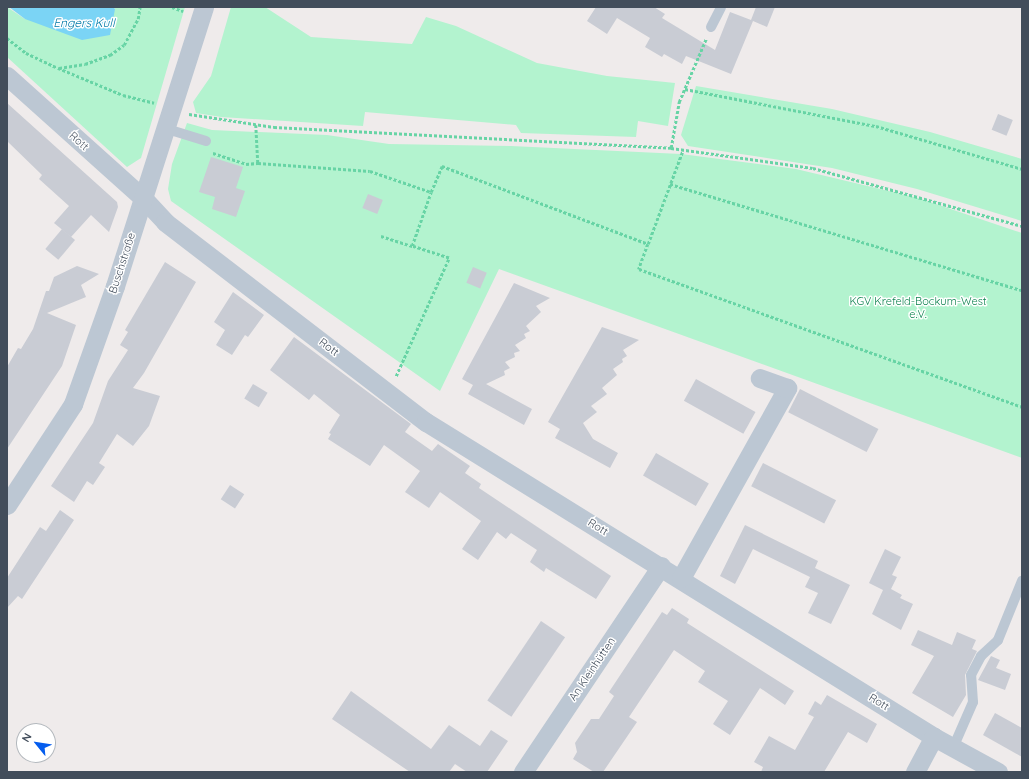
<!DOCTYPE html>
<meta charset="utf-8">
<style>
body{margin:0}
#map{position:relative;width:1029px;height:779px;overflow:hidden;background:#efebeb;font-family:Quicksand,sans-serif}
div>[style]{position:absolute}
.green>*{inset:0;background:#b3f3cf}
.water>*{inset:0;background:#7bd4f5}
.building>*{inset:0;background:#c9ccd4;transform-origin:0 0}
.path>*{height:2.5px;margin-top:-1.25px;transform-origin:0;background:repeating-linear-gradient(90deg,#67d4a5 0 3px,transparent 0 5px)}
.service>*{height:10px;margin:-5px;padding:0 5px;transform-origin:5px;border-radius:5px;background:#bcc7d3}
.minor>*{height:19px;margin:-9.5px;padding:0 9.5px;transform-origin:9.5px;border-radius:9.5px;background:#bcc7d3}
span{translate:-50% -50%;white-space:nowrap;text-align:center;line-height:1.15;-webkit-text-stroke:3px #fff;paint-order:stroke}
.street-label{font-size:11px;color:#424d5b}
.park-label{font-size:11px;color:#0c824e}
.water-label{font-size:12px;color:#017aa7;font-style:italic}
.frame{position:absolute;inset:0;border:8px solid #424d5b;pointer-events:none}
.north{position:absolute;left:16px;top:723px;width:40px;height:40px;box-sizing:border-box;background:#fff;border:1px solid #b3b8bd;border-radius:50%;rotate:300deg;font-size:11px;font-weight:700;line-height:16px;text-align:center;color:#424d5b}
.north::after{content:'';display:block;margin:auto;width:14px;height:18px;background:#055dee;clip-path:polygon(50% 0,100% 100%,50% 72%,0 100%)}
</style>
<div id="map">
<div class="green">
<i style="clip-path:polygon(7px 7px,25px 19px,115px 9px,113px 7px,185px 7px,141px 158px,127px 167px,7px 57px)"></i>
<i style="clip-path:polygon(231px 7px,265px 7px,311px 37px,412px 44px,426px 17px,456px 26px,537px 63px,607px 76px,675px 83px,668px 126px,638px 121px,636px 137px,521px 133px,516px 125px,365px 112px,363px 126px,221px 117px,196px 113px,193px 102px,211px 76px)"></i>
<i style="clip-path:polygon(696px 86px,832px 109px,930px 132px,1022px 159px,1022px 221px,917px 189px,832px 168px,688px 146px,681px 135px)"></i>
<i style="clip-path:polygon(187px 123px,212px 130px,327px 135px,389px 144px,511px 146px,681px 154px,796px 169px,918px 198px,1022px 233px,1022px 458px,499px 269px,440px 391px,171px 201px,168px 189px,172px 164px)"></i>
</div>
<div class="water">
<i style="clip-path:polygon(9px 7px,113px 7px,115px 9px,110px 35px,82px 40px,25px 19px)"></i>
</div>
<div class="building">
<i style="clip-path:polygon(596px 7px,654px 7px,665px 14px,662px 18px,715px 50px,730px 12px,751px 20px,756px 7px,775px 7px,767px 27px,753px 21px,731px 74px,686px 56px,682px 64px,664px 54px,662px 57px,645px 47px,650px 38px,617px 18px,607px 34px,587px 21px)"></i>
<i style="clip-path:polygon(7px 103px,117px 202px,118px 207px,109px 232px,91px 215px,71px 237px,54px 223px,69px 206px,39px 179px,42px 175px,7px 141px)"></i>
<i style="left:998px;top:114px;width:16px;height:17px;rotate:22deg"></i>
<i style="clip-path:polygon(211px 157px,243px 167px,236px 188px,245px 191px,236px 217px,212px 209px,215px 197px,199px 192px)"></i>
<i style="left:368px;top:194px;width:16px;height:15px;rotate:22deg"></i>
<i style="left:62px;top:229px;width:17px;height:26px;rotate:40deg"></i>
<i style="clip-path:polygon(165px 262px,196px 282px,144px 373px,133px 388px,160px 396px,149px 426px,133px 446px,117px 434px,99px 463px,105px 467px,93px 485px,87px 481px,74px 502px,51px 486px,93px 423px,108px 381px,128px 350px,120px 345px,128px 332px,125px 330px)"></i>
<i style="clip-path:polygon(77px 266px,99px 274px,81px 285px,86px 297px,47px 313px,76px 325px,62px 366px,7px 449px,7px 367px,18px 348px,21px 349px,33px 329px,46px 291px,49px 291px,54px 277px)"></i>
<i style="left:473px;top:267px;width:15px;height:17px;rotate:23deg"></i>
<i style="clip-path:polygon(514px 283px,550px 298px,536px 306px,541px 312px,526px 326px,530px 331px,524px 334px,526px 338px,515px 345px,520px 351px,514px 353px,515px 357px,505px 362px,510px 368px,504px 371px,505px 375px,486px 384px,532px 409px,524px 425px,468px 394px,473px 385px,462px 379px)"></i>
<i style="clip-path:polygon(233px 292px,264px 315px,248px 337px,245px 335px,232px 355px,216px 345px,225px 330px,214px 322px)"></i>
<i style="clip-path:polygon(602px 327px,639px 340px,623px 350px,627px 356px,622px 359px,623px 362px,613px 369px,617px 375px,602px 388px,607px 394px,591px 406px,597px 412px,583px 423px,593px 439px,618px 453px,610px 468px,555px 438px,560px 429px,548px 422px)"></i>
<i style="clip-path:polygon(294px 337px,411px 424px,405px 432px,432px 451px,438px 444px,470px 466px,465px 473px,481px 484px,479px 488px,611px 576px,596px 599px,546px 568px,544px 572px,530px 562px,537px 550px,511px 533px,506px 539px,497px 532px,478px 560px,462px 549px,481px 521px,440px 492px,429px 508px,405px 492px,420px 471px,384px 445px,370px 466px,328px 439px,331px 434px,329px 433px,340px 415px,314px 394px,309px 400px,270px 370px)"></i>
<i style="left:696px;top:379px;width:68px;height:25px;rotate:29deg"></i>
<i style="left:253px;top:384px;width:17px;height:17px;rotate:31deg"></i>
<i style="left:800px;top:389px;width:88px;height:26px;rotate:27deg"></i>
<i style="left:656px;top:453px;width:61px;height:26px;rotate:30deg"></i>
<i style="left:763px;top:463px;width:82px;height:26px;rotate:27deg"></i>
<i style="left:230px;top:485px;width:17px;height:17px;rotate:33deg"></i>
<i style="clip-path:polygon(60px 510px,74px 520px,22px 599px,18px 596px,7px 608px,7px 578px,40px 527px,46px 531px)"></i>
<i style="clip-path:polygon(745px 525px,818px 561px,815px 568px,850px 585px,831px 624px,808px 613px,818px 593px,805px 587px,810px 577px,753px 549px,735px 584px,720px 576px)"></i>
<i style="clip-path:polygon(885px 549px,901px 557px,892px 575px,897px 577px,891px 589px,902px 595px,900px 598px,913px 604px,901px 630px,872px 614px,883px 590px,869px 583px)"></i>
<i style="clip-path:polygon(672px 608px,689px 619px,687px 623px,794px 691px,785px 705px,760px 688px,730px 735px,713px 724px,728px 701px,698px 682px,705px 671px,674px 650px,629px 717px,637px 722px,603px 772px,594px 772px,573px 759px,577px 752px,575px 743px,591px 719px,599px 719px,614px 696px,609px 692px,662px 612px,667px 615px)"></i>
<i style="left:541px;top:621px;width:29px;height:96px;rotate:34deg"></i>
<i style="clip-path:polygon(918px 630px,952px 645px,957px 632px,976px 640px,972px 649px,977px 651px,965px 675px,966px 695px,953px 717px,912px 693px,934px 656px,911px 645px)"></i>
<i style="clip-path:polygon(991px 656px,1000px 660px,996px 668px,1011px 674px,1005px 690px,978px 680px)"></i>
<i style="clip-path:polygon(351px 691px,431px 749px,449px 725px,480px 746px,491px 730px,508px 741px,487px 772px,467px 772px,455px 764px,449px 772px,410px 772px,332px 719px)"></i>
<i style="clip-path:polygon(827px 695px,877px 724px,867px 743px,848px 732px,824px 772px,761px 772px,763px 767px,754px 762px,769px 736px,795px 750px,814px 717px,808px 714px,815px 701px,821px 705px)"></i>
<i style="clip-path:polygon(995px 713px,1022px 728px,1022px 757px,983px 735px)"></i>
</div>
<div class="path">
<i style="left:172px;top:7px;width:12px;rotate:20deg"></i>
<i style="left:7px;top:38px;width:24px;rotate:38deg"></i>
<i style="left:26px;top:53px;width:35px;rotate:25deg"></i>
<i style="left:58px;top:68px;width:70px;rotate:22.6deg"></i>
<i style="left:123px;top:95px;width:32px;rotate:14deg"></i>
<i style="left:59px;top:68px;width:26px;rotate:-9deg"></i>
<i style="left:85px;top:64px;width:27px;rotate:-20deg"></i>
<i style="left:110px;top:55px;width:17px;rotate:-36deg"></i>
<i style="left:124px;top:45px;width:30px;rotate:-62deg"></i>
<i style="left:138px;top:19px;width:12px;rotate:-81deg"></i>
<i style="left:685px;top:89px;width:195px;rotate:11deg"></i>
<i style="left:876px;top:126px;width:152px;rotate:16.4deg"></i>
<i style="left:189px;top:114px;width:86px;rotate:8.7deg"></i>
<i style="left:274px;top:127px;width:398px;rotate:3deg"></i>
<i style="left:671px;top:148px;width:143px;rotate:8deg"></i>
<i style="left:813px;top:168px;width:217px;rotate:15.5deg"></i>
<i style="left:256px;top:125px;width:38px;rotate:87deg"></i>
<i style="left:258px;top:163px;width:112px;rotate:4.1deg"></i>
<i style="left:370px;top:171px;width:65px;rotate:19deg"></i>
<i style="left:431px;top:192px;width:28px;rotate:-67deg"></i>
<i style="left:442px;top:166px;width:220px;rotate:20.7deg"></i>
<i style="left:648px;top:244px;width:27px;rotate:110deg"></i>
<i style="left:639px;top:269px;width:407px;rotate:19.8deg"></i>
<i style="left:671px;top:148px;width:47px;rotate:-80.1deg"></i>
<i style="left:679px;top:102px;width:69px;rotate:-66.8deg"></i>
<i style="left:213px;top:153px;width:35px;rotate:18deg"></i>
<i style="left:246px;top:164px;width:12px;rotate:-5deg"></i>
<i style="left:670px;top:184px;width:368px;rotate:16.8deg"></i>
<i style="left:381px;top:236px;width:33px;rotate:18deg"></i>
<i style="left:412px;top:246px;width:57px;rotate:-70.6deg"></i>
<i style="left:648px;top:244px;width:100px;rotate:-69.6deg"></i>
<i style="left:396px;top:376px;width:129px;rotate:-65.8deg"></i>
<i style="left:449px;top:258px;width:39px;rotate:-162deg"></i>
</div>
<div class="service">
<i style="left:711px;top:27px;width:22px;rotate:-63deg"></i>
<i style="left:164px;top:128px;width:44px;rotate:17.2deg"></i>
<i style="left:953px;top:748px;width:50px;rotate:-66.5deg"></i>
<i style="left:973px;top:702px;width:27px;rotate:-94deg"></i>
<i style="left:971px;top:675px;width:21px;rotate:-62deg"></i>
<i style="left:981px;top:656px;width:23px;rotate:-43deg"></i>
<i style="left:998px;top:640px;width:64px;rotate:-67.9deg"></i>
</div>
<div class="minor">
<i style="left:7px;top:76px;width:183px;rotate:41.9deg"></i>
<i style="left:143px;top:198px;width:33px;rotate:47deg"></i>
<i style="left:165px;top:222px;width:329px;rotate:37.5deg"></i>
<i style="left:426px;top:422px;width:598px;rotate:31.8deg"></i>
<i style="left:934px;top:737px;width:73px;rotate:28.7deg"></i>
<i style="left:7px;top:505px;width:121px;rotate:-56.8deg"></i>
<i style="left:73px;top:404px;width:125px;rotate:-70.4deg"></i>
<i style="left:115px;top:286px;width:293px;rotate:-72.3deg"></i>
<i style="left:681px;top:578px;width:218px;rotate:-60.8deg"></i>
<i style="left:787px;top:388px;width:29px;rotate:-160deg"></i>
<i style="left:523px;top:772px;width:248px;rotate:-56.2deg"></i>
<i style="left:915px;top:772px;width:40px;rotate:-62deg"></i>
</div>
<div class="street-label">
<span style="left:79px;top:141px;rotate:42deg">Rott</span>
<span style="left:122px;top:263px;rotate:-72deg">Buschstraße</span>
<span style="left:329px;top:347px;rotate:37deg">Rott</span>
<span style="left:598px;top:527px;rotate:32deg">Rott</span>
<span style="left:592px;top:669px;rotate:-56deg">An Kleinhütten</span>
<span style="left:879px;top:702px;rotate:32deg">Rott</span>
</div>
<div class="park-label">
<span style="left:918px;top:308px">KGV Krefeld-Bockum-West<br>e.V.</span>
</div>
<div class="water-label">
<span style="left:84px;top:23px">Engers Kull</span>
</div>
<div class="frame"></div>
<div class="north">N</div>
</div>
